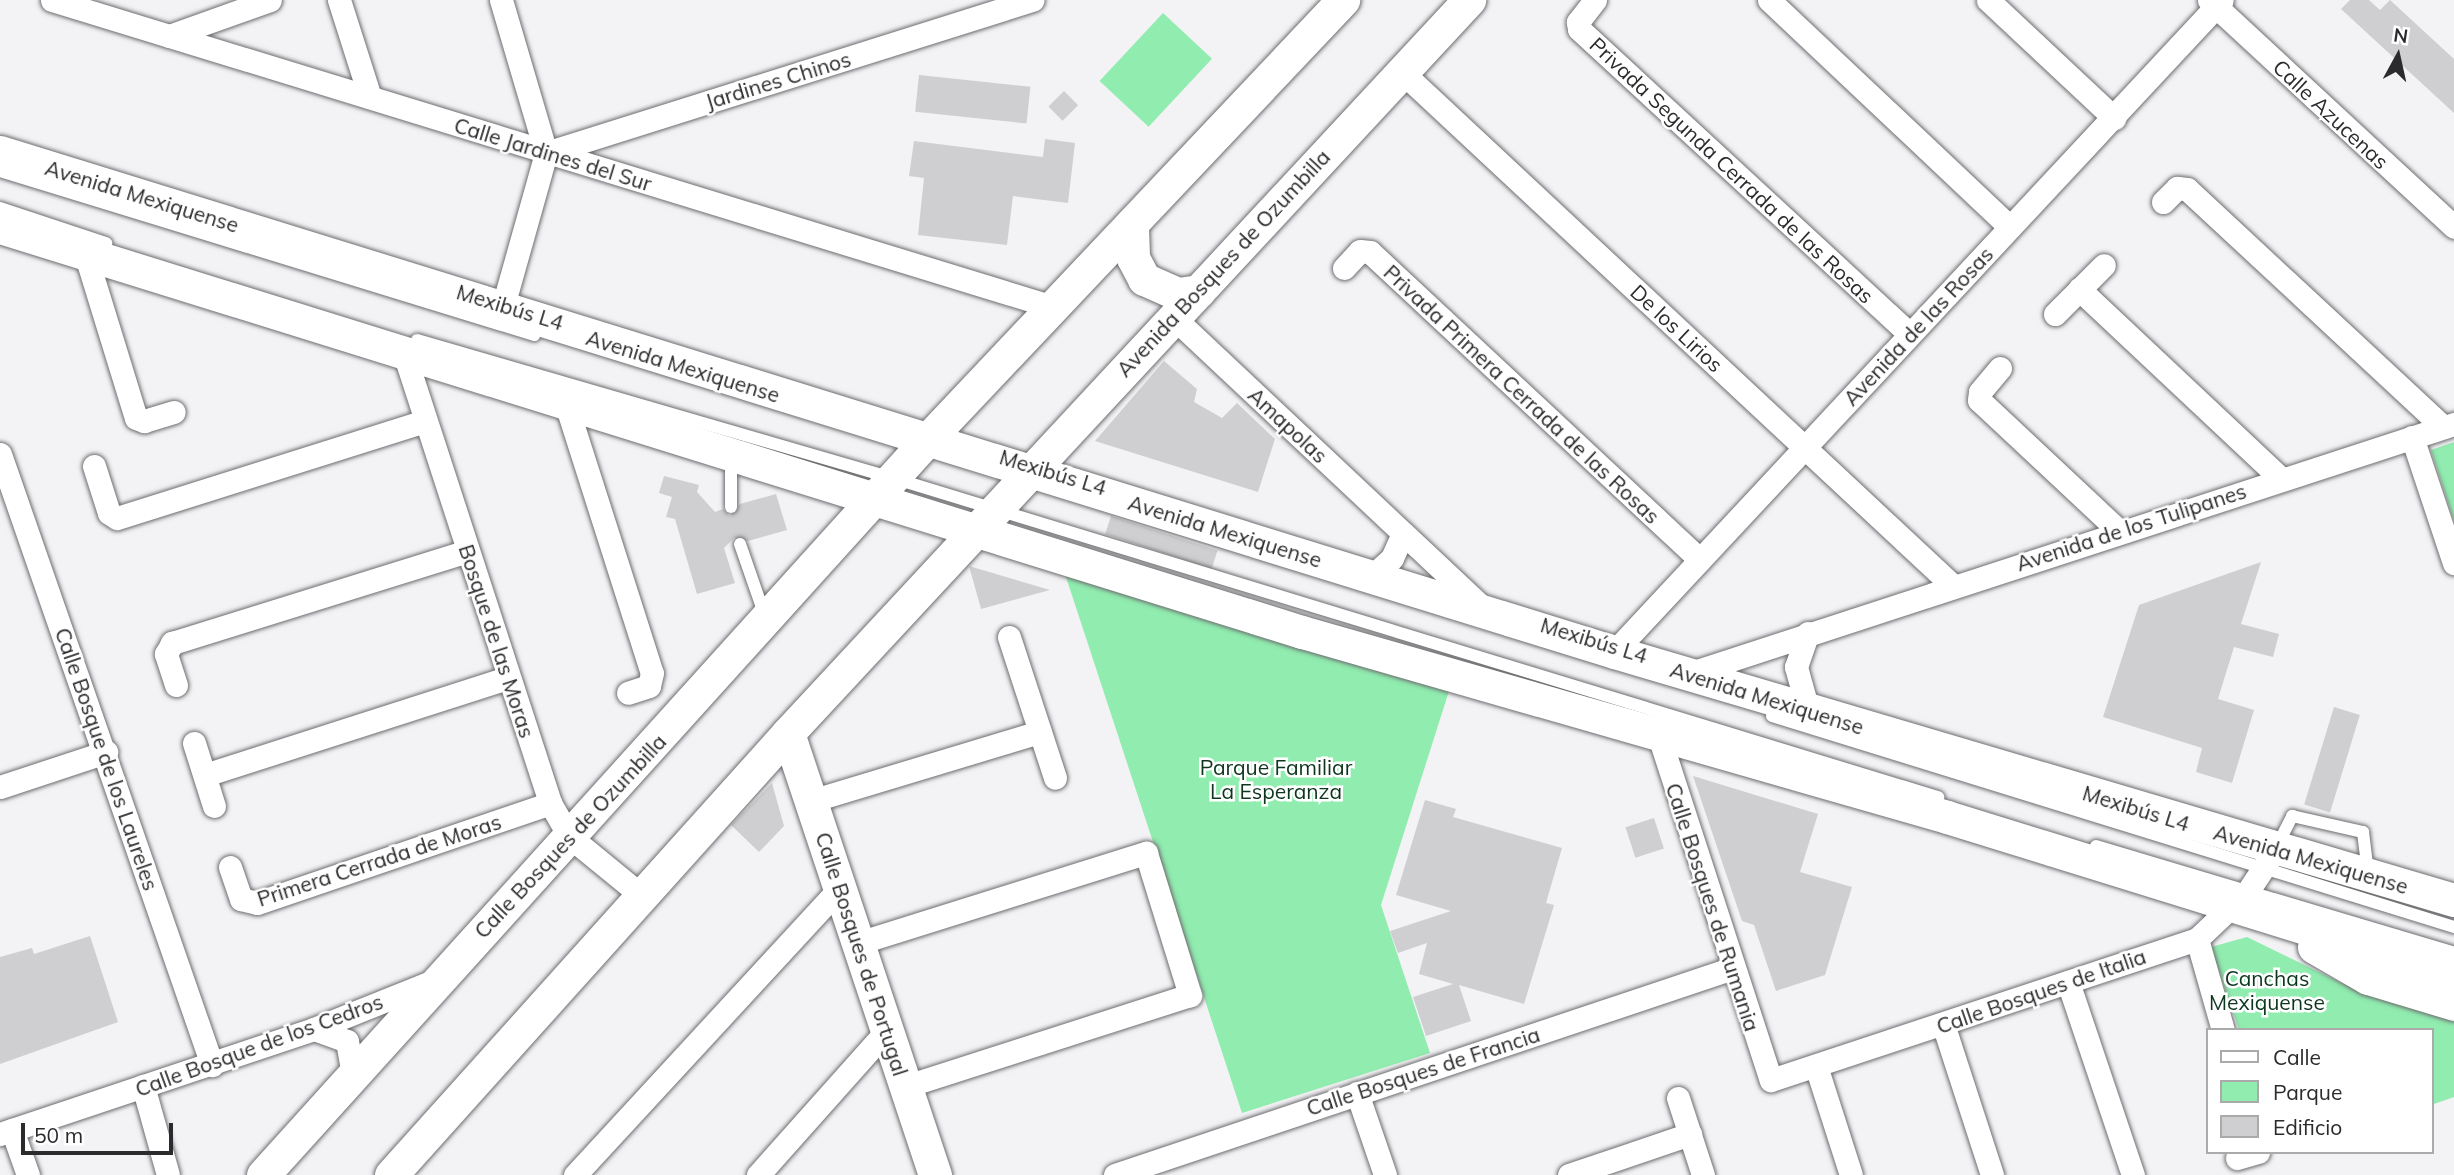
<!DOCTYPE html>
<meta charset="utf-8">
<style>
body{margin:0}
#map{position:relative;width:2454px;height:1175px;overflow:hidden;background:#f3f3f6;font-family:Mulish,sans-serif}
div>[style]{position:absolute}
.green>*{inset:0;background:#90ecaf;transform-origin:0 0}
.building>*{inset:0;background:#cfced1;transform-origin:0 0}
.roads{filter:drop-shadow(0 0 2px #6d6c6f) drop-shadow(0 0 2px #6d6c6f)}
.lane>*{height:12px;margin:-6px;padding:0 6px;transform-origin:6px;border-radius:6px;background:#fff}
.street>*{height:23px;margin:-11.5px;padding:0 11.5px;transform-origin:11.5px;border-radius:11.5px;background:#fff}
.secondary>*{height:33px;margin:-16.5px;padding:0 16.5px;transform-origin:16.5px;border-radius:16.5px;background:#fff}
span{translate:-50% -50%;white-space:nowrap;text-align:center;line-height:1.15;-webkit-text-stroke:5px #fff;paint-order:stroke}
.street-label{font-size:21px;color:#2b2a2c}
.park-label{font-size:21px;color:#0e361f}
.legend{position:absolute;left:2206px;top:1028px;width:228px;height:126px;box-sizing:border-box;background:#fff;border:2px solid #aaaaab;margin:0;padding:9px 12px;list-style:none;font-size:21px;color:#2b2a2c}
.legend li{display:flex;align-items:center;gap:14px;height:35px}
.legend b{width:35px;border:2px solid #aaaaab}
.north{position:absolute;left:2363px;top:21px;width:70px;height:70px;-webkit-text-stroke:5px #fff;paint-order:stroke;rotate:8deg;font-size:19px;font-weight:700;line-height:28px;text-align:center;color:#2b2a2c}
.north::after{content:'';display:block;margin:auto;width:24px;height:32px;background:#2b2a2c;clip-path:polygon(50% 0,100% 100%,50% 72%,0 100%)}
.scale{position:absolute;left:21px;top:1123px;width:152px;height:32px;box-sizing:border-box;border:4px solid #2b2a2c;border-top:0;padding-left:9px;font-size:21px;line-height:24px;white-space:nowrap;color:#2b2a2c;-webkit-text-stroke:5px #fff;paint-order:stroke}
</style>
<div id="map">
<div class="green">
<i style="left:1163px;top:13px;width:67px;height:93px;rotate:43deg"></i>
<i style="clip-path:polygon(2454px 442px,2454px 521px,2431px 450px)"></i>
<i style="clip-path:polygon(1064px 571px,1449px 691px,1381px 905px,1430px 1053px,1242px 1113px)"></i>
<i style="clip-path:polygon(2247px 937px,2356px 990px,2454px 1019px,2454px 1097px,2431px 1105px,2431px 1030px,2239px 1030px,2211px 947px)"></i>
</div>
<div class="building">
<i style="clip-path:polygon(2350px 0,2369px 0,2380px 10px,2390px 0,2454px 59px,2454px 113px,2341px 9px)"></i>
<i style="left:919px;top:75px;width:112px;height:37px;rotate:6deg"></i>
<i style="left:1064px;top:91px;width:20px;height:22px;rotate:45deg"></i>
<i style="clip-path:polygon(1045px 139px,1075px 143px,1068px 203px,1013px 196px,1007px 245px,918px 235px,924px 178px,909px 176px,914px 141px,1043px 157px)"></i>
<i style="clip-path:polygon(1164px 361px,1197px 389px,1194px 402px,1222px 418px,1237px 403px,1275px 439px,1258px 492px,1095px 441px)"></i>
<i style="clip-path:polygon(664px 476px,699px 485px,697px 492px,715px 512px,723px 509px,730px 516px,740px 504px,776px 494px,787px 530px,748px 541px,734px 538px,724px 548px,735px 583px,697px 594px,675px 519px,666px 517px,672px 497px,659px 493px)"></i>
<i style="left:1111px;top:516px;width:112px;height:19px;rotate:18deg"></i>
<i style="clip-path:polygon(2261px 562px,2241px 624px,2279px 634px,2273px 657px,2234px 647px,2218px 699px,2254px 710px,2232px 783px,2196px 772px,2202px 748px,2103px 717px,2139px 605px)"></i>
<i style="clip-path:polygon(969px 566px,1050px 590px,981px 609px)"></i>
<i style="left:2334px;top:707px;width:27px;height:102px;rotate:17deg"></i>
<i style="clip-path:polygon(1693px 776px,1818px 814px,1800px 872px,1852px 887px,1825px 975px,1776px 991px,1754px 925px,1742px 921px)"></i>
<i style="clip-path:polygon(772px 783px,784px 826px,759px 852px,731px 825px)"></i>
<i style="clip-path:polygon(1425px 800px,1456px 809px,1453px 817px,1562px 848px,1546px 903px,1554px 905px,1524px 1004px,1459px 985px,1471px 1021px,1426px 1036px,1413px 997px,1453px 984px,1419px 974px,1427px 943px,1398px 953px,1390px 931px,1451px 911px,1396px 895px)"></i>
<i style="left:1654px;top:818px;width:32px;height:30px;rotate:72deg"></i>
<i style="clip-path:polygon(90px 936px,118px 1022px,0 1064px,0 957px,32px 948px,34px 954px)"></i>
</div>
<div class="roads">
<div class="lane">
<i style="left:0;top:171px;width:559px;rotate:17.07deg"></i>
<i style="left:0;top:208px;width:112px;rotate:18.3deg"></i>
<i style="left:417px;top:340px;width:496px;rotate:16.2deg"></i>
<i style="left:893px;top:478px;width:1093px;rotate:16.98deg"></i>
<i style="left:731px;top:457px;width:50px;rotate:90deg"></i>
<i style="left:740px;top:544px;width:76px;rotate:70.9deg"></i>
<i style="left:1772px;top:716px;width:714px;rotate:17.19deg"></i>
<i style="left:2096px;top:846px;width:374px;rotate:16.6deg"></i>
<i style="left:2277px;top:846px;width:34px;rotate:-63deg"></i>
<i style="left:2292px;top:816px;width:73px;rotate:12.7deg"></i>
<i style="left:2363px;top:832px;width:39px;rotate:83deg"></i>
</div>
<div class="street">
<i style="left:52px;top:0;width:1047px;rotate:17.05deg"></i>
<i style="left:339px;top:0;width:102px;rotate:72.3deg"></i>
<i style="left:501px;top:0;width:159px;rotate:73.6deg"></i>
<i style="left:546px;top:153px;width:163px;rotate:105.7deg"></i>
<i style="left:1595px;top:0;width:28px;rotate:128deg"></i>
<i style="left:1578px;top:22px;width:7px;rotate:82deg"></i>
<i style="left:1579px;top:29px;width:450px;rotate:42.7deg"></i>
<i style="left:1769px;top:0;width:331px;rotate:43.3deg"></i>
<i style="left:1988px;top:0;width:173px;rotate:43.1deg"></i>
<i style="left:2209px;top:0;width:334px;rotate:42.8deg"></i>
<i style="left:169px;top:36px;width:107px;rotate:-19.6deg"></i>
<i style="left:1402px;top:72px;width:752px;rotate:43.01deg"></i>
<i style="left:546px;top:153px;width:510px;rotate:-17.47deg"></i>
<i style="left:2163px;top:202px;width:20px;rotate:-45deg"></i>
<i style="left:2177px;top:188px;width:10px;rotate:6deg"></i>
<i style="left:2187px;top:189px;width:350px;rotate:42.9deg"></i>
<i style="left:87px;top:259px;width:166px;rotate:72.9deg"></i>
<i style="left:136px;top:418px;width:9px;rotate:21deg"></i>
<i style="left:144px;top:421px;width:31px;rotate:-17deg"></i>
<i style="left:1344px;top:268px;width:23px;rotate:-47deg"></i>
<i style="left:1360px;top:251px;width:10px;rotate:6deg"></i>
<i style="left:1370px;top:252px;width:451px;rotate:43deg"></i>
<i style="left:2079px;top:289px;width:277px;rotate:43.2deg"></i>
<i style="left:2055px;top:314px;width:69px;rotate:-45deg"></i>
<i style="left:1173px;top:317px;width:424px;rotate:43.2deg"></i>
<i style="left:404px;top:353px;width:473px;rotate:72deg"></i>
<i style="left:550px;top:803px;width:39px;rotate:60deg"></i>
<i style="left:570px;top:837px;width:93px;rotate:39.3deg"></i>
<i style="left:2000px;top:368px;width:31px;rotate:130deg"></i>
<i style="left:1980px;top:392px;width:8px;rotate:97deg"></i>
<i style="left:1979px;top:400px;width:192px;rotate:43.1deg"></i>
<i style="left:566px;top:404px;width:282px;rotate:72.3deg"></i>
<i style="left:652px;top:673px;width:13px;rotate:103deg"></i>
<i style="left:649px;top:686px;width:22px;rotate:162deg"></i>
<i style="left:2412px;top:437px;width:133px;rotate:71.6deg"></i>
<i style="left:0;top:454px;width:647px;rotate:70.86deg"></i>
<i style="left:94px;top:466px;width:49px;rotate:72.3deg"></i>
<i style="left:109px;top:513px;width:9px;rotate:32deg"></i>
<i style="left:117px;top:518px;width:323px;rotate:-17.5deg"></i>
<i style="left:1372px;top:576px;width:27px;rotate:-42deg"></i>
<i style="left:1392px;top:558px;width:27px;rotate:-66deg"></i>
<i style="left:1009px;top:637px;width:148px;rotate:71.9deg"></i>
<i style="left:1614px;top:652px;width:891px;rotate:-47deg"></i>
<i style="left:1688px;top:674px;width:806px;rotate:-18.08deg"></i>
<i style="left:176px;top:685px;width:33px;rotate:-108deg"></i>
<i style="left:166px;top:654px;width:13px;rotate:-61deg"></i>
<i style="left:172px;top:643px;width:309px;rotate:-17.3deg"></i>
<i style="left:1808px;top:710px;width:45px;rotate:-105.6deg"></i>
<i style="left:1796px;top:667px;width:36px;rotate:-71deg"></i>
<i style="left:1658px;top:733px;width:365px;rotate:72deg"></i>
<i style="left:1771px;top:1080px;width:449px;rotate:-18.3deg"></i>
<i style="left:2197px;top:939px;width:70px;rotate:-43.3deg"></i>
<i style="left:2248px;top:891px;width:49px;rotate:-56.6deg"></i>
<i style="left:194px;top:743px;width:66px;rotate:72.4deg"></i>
<i style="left:205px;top:775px;width:318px;rotate:-17.8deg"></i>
<i style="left:0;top:787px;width:112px;rotate:-18.3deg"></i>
<i style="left:811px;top:801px;width:239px;rotate:-16.8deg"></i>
<i style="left:230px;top:867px;width:34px;rotate:71deg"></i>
<i style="left:241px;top:899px;width:16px;rotate:14deg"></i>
<i style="left:257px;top:903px;width:310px;rotate:-18.8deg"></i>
<i style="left:2197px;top:939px;width:95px;rotate:74.1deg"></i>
<i style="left:858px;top:943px;width:302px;rotate:-17.4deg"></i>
<i style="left:1146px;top:853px;width:149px;rotate:72.8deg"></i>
<i style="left:1190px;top:995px;width:298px;rotate:162.2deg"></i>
<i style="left:2068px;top:982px;width:204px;rotate:71.4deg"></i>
<i style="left:1943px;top:1024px;width:159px;rotate:72deg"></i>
<i style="left:314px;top:1029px;width:35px;rotate:20deg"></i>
<i style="left:347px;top:1041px;width:35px;rotate:80deg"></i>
<i style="left:1816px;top:1066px;width:114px;rotate:72.2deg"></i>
<i style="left:143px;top:1086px;width:92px;rotate:74.3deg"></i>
<i style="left:1357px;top:1093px;width:87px;rotate:71.1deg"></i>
<i style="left:1678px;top:1098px;width:81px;rotate:72deg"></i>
<i style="left:12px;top:1130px;width:48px;rotate:70.4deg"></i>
<i style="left:0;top:1134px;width:331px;rotate:-18.5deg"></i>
<i style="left:314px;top:1029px;width:131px;rotate:-21.9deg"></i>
<i style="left:2237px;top:1158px;width:22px;rotate:-16deg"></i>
<i style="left:575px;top:1175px;width:389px;rotate:-47.3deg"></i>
<i style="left:758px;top:1175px;width:194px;rotate:-48.3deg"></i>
<i style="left:1115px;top:1175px;width:652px;rotate:-18.52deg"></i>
<i style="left:1569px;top:1175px;width:128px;rotate:-18.7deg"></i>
</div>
<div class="secondary">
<i style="left:0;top:152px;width:1690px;rotate:17.21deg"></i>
<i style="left:1614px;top:652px;width:876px;rotate:16.45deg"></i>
<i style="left:0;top:227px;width:1364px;rotate:17.28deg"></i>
<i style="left:1302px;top:632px;width:671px;rotate:16deg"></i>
<i style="left:1947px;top:817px;width:531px;rotate:17.21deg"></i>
<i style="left:1132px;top:227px;width:31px;rotate:88deg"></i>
<i style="left:1133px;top:258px;width:24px;rotate:62deg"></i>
<i style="left:1144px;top:279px;width:37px;rotate:24deg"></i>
<i style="left:1178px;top:294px;width:21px;rotate:-8deg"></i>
<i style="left:788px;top:733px;width:466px;rotate:71.6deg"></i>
<i style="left:2314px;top:947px;width:62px;rotate:29.9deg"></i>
<i style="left:2368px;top:978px;width:90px;rotate:16.8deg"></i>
<i style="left:263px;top:1175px;width:991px;rotate:-47.91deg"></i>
<i style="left:927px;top:440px;width:606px;rotate:-46.61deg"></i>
<i style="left:391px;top:1175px;width:594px;rotate:-48.07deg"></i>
<i style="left:788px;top:733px;width:1001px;rotate:-47.11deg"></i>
</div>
</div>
<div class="street-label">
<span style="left:778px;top:80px;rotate:-17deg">Jardines Chinos</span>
<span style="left:2331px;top:114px;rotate:43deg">Calle Azucenas</span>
<span style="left:553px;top:154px;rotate:17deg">Calle Jardines del Sur</span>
<span style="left:1732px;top:170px;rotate:43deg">Privada Segunda Cerrada de las Rosas</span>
<span style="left:142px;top:196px;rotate:17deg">Avenida Mexiquense</span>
<span style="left:1223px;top:263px;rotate:-47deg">Avenida Bosques de Ozumbilla</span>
<span style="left:510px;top:307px;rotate:17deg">Mexibús L4</span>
<span style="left:1918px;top:326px;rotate:-47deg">Avenida de las Rosas</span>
<span style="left:1677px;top:328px;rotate:43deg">De los Lirios</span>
<span style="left:683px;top:366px;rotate:17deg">Avenida Mexiquense</span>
<span style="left:1522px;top:394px;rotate:43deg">Privada Primera Cerrada de las Rosas</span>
<span style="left:1288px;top:425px;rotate:43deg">Amapolas</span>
<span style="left:1053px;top:472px;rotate:17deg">Mexibús L4</span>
<span style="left:2131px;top:527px;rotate:-18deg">Avenida de los Tulipanes</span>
<span style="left:1225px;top:531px;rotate:17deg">Avenida Mexiquense</span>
<span style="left:1594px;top:640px;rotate:17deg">Mexibús L4</span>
<span style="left:497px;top:641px;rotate:72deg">Bosque de las Moras</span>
<span style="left:1767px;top:698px;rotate:17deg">Avenida Mexiquense</span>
<span style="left:107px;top:759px;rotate:71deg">Calle Bosque de los Laureles</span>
<span style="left:2136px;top:808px;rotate:17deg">Mexibús L4</span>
<span style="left:570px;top:836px;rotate:-47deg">Calle Bosques de Ozumbilla</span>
<span style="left:2311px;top:859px;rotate:16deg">Avenida Mexiquense</span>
<span style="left:379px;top:860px;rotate:-18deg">Primera Cerrada de Moras</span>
<span style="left:1713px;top:907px;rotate:72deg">Calle Bosques de Rumania</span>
<span style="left:862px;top:954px;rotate:72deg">Calle Bosques de Portugal</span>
<span style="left:2041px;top:991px;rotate:-19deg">Calle Bosques de Italia</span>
<span style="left:259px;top:1045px;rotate:-20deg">Calle Bosque de los Cedros</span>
<span style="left:1423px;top:1071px;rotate:-18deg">Calle Bosques de Francia</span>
</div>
<div class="park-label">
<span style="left:1276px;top:779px">Parque Familiar<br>La Esperanza</span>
<span style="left:2267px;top:990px">Canchas<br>Mexiquense</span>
</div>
<ul class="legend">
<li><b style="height:9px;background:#fff"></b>Calle</li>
<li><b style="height:19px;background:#90ecaf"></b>Parque</li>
<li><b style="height:19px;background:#cfced1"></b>Edificio</li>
</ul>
<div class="north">N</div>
<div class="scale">50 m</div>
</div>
